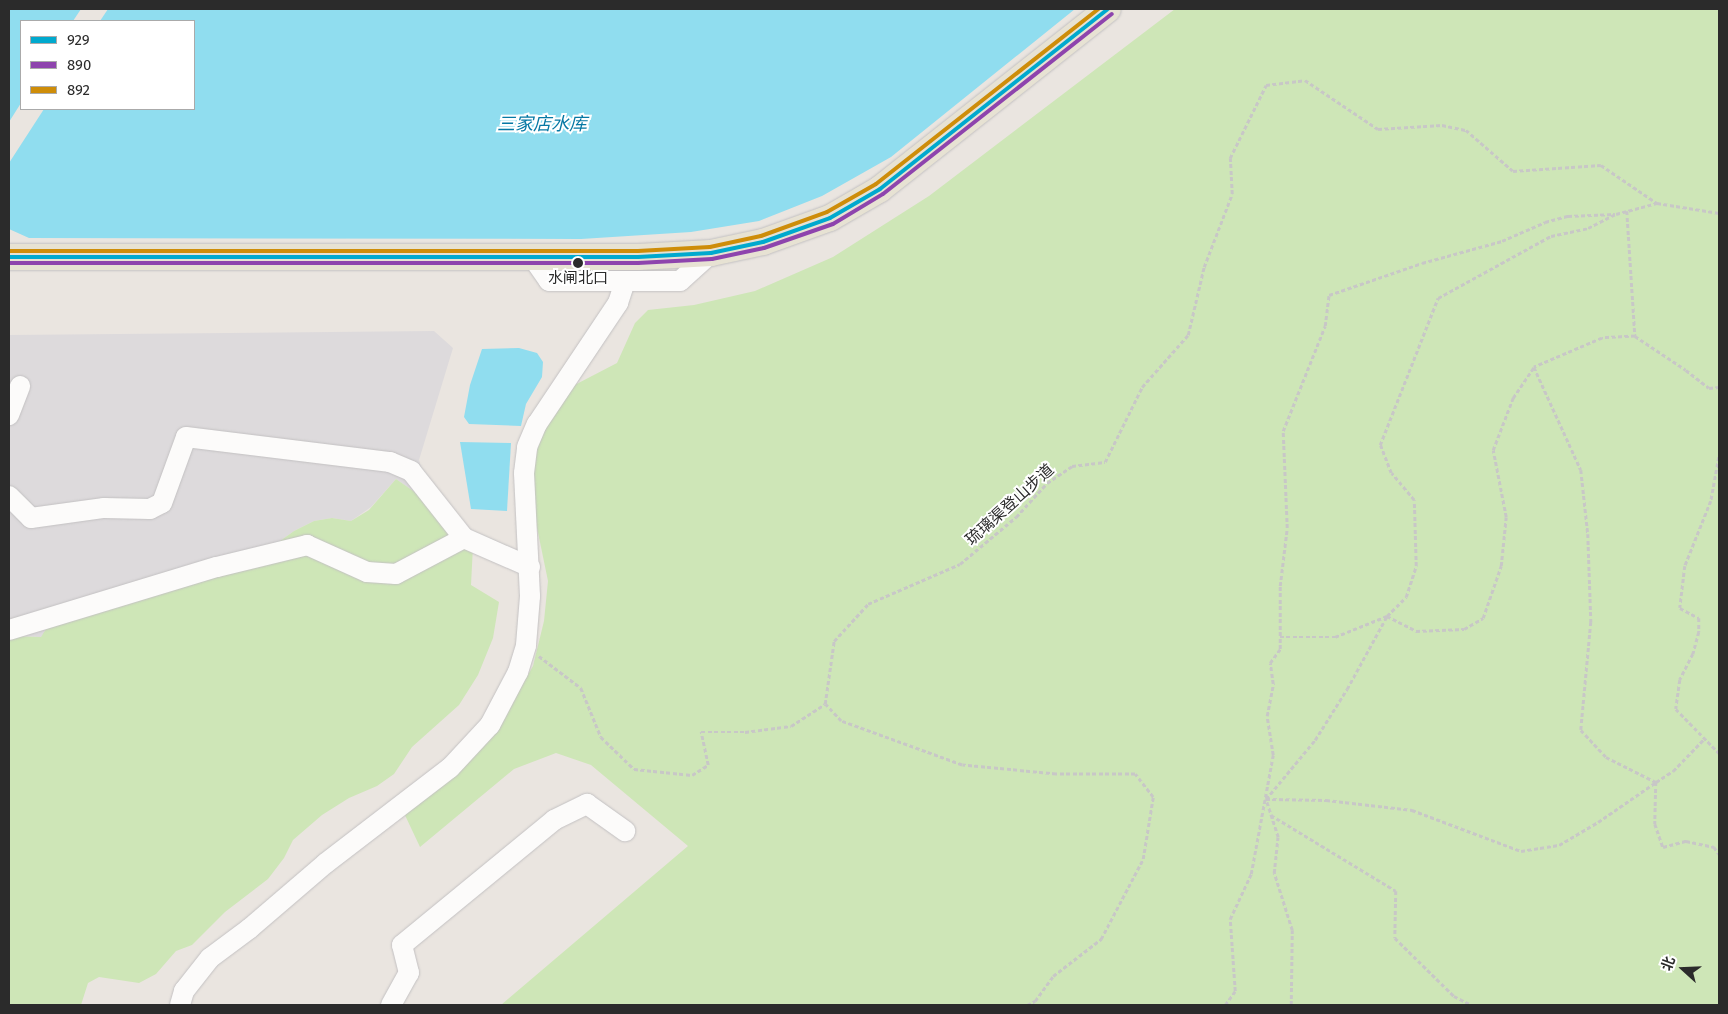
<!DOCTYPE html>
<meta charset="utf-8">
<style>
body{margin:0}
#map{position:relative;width:1728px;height:1014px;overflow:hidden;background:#eae5e0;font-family:"Fira Sans","Noto Sans SC",sans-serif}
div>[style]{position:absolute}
.industrial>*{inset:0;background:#dddadc}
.green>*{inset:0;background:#cee6b7}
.water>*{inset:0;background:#90ddef}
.pier>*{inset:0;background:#eae5e0}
.path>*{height:2.5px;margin-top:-1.25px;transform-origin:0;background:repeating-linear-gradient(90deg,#c8c7c7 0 4px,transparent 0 6.5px)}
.roads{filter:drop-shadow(0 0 1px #c3c1c2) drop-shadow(0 0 1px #c3c1c2)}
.minor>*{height:20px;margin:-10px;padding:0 10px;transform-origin:10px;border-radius:10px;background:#fcfbfa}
.major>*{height:26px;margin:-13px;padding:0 13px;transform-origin:13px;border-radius:13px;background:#e7e2d3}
.bus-1>*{height:4px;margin:-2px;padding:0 2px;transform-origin:2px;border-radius:2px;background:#00a9ce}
.bus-2>*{height:4px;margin:-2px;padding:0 2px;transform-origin:2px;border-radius:2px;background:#8e44ad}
.bus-3>*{height:4px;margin:-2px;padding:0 2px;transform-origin:2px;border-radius:2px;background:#ce8d09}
.dots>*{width:14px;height:14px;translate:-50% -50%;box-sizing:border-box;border:2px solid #fff;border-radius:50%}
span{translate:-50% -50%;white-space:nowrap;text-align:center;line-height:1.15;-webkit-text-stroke:4px #fff;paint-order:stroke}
.bus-label{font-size:15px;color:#2b2b2b}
.street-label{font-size:16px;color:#2b2b2b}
.water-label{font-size:18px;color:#0678a4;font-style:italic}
.frame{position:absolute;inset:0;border:10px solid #2b2b2b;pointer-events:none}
.legend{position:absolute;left:20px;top:20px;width:175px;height:90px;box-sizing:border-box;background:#fff;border:1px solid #aaa;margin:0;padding:6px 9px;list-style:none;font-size:15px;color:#2b2b2b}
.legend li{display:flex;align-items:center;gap:10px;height:25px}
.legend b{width:25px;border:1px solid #aaa}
.north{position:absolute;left:1658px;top:944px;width:50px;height:50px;-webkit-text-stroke:4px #fff;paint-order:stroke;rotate:290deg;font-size:14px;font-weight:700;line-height:20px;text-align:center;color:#2b2b2b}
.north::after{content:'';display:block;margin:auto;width:18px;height:22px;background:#2b2b2b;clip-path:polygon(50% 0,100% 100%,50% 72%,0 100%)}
</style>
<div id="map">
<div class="industrial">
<i style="clip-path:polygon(434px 331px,453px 348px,419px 460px,427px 487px,420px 496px,396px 479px,371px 507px,351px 521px,332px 518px,314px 521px,294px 531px,259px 556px,41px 637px,9px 636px,9px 335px)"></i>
</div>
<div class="green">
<i style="clip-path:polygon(1175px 9px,1719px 9px,1719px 1005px,501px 1005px,688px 846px,591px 765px,556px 753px,514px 769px,420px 847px,403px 811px,512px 703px,533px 666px,544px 621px,548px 581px,535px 518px,526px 493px,537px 450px,553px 409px,565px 390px,617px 363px,635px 323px,648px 310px,694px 305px,755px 291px,833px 257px,929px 196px)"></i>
<i style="clip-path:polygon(396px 479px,452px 518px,473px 546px,471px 585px,499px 602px,493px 638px,478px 675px,459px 705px,412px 747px,394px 774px,377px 786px,349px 798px,322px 815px,293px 840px,284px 858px,268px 879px,225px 912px,192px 945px,176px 951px,156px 974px,139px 983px,99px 977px,88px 983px,81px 1005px,9px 1005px,9px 636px,41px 637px,55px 615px,259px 556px,294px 531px,314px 521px,332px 518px,351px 521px,369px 510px)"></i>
</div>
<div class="water">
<i style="clip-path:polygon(evenodd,9px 9px,1075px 9px,891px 157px,822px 196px,759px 221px,691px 232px,581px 239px,29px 238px,9px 229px,9px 9px,21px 21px,194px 21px,194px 109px,21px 109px,21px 21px)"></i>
<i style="clip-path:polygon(519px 348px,537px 353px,543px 362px,542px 377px,526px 404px,521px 426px,469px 424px,464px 417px,470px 385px,482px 349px)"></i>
<i style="clip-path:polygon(460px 442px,511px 443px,507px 511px,471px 509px)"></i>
</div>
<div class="pier">
<i style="clip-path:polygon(81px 9px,108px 9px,100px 21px,73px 21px)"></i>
<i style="clip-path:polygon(21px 103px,21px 109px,44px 109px,9px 163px,9px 122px)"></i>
</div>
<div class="path">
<i style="left:1627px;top:211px;width:125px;rotate:86.3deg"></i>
<i style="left:1635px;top:336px;width:33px;rotate:177deg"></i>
<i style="left:1602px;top:338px;width:74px;rotate:156.9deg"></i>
<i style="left:1534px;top:367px;width:113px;rotate:65.5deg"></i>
<i style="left:1581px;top:470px;width:64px;rotate:83.8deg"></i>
<i style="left:1588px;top:534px;width:88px;rotate:88deg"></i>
<i style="left:1591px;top:622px;width:108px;rotate:95.3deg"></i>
<i style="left:1581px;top:730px;width:37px;rotate:47deg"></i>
<i style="left:1606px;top:757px;width:56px;rotate:26.6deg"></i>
<i style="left:1656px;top:782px;width:20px;rotate:-33deg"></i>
<i style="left:1673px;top:771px;width:46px;rotate:-45.9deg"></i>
<i style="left:1635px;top:336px;width:61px;rotate:33.7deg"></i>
<i style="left:1686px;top:370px;width:29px;rotate:38deg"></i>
<i style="left:1709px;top:388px;width:10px;rotate:-6deg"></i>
<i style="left:1719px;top:457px;width:45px;rotate:100.3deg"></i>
<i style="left:1711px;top:501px;width:70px;rotate:111.8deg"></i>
<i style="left:1685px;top:566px;width:42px;rotate:96.8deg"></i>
<i style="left:1680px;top:608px;width:21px;rotate:28deg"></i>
<i style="left:1699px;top:618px;width:14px;rotate:90deg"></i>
<i style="left:1699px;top:632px;width:23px;rotate:105deg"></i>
<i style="left:1693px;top:654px;width:29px;rotate:117deg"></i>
<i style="left:1680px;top:680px;width:29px;rotate:98deg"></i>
<i style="left:1676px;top:709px;width:62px;rotate:45.7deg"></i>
<i style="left:1280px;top:637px;width:55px"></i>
<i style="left:1335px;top:637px;width:56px;rotate:-22deg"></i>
<i style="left:1387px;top:616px;width:33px;rotate:27deg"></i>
<i style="left:1416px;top:631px;width:48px;rotate:-2.4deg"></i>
<i style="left:1464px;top:629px;width:22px;rotate:-30deg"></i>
<i style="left:1483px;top:618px;width:55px;rotate:-70.9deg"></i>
<i style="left:1501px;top:566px;width:49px;rotate:-84.2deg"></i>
<i style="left:1506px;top:517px;width:68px;rotate:-101deg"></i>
<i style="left:1493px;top:450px;width:56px;rotate:-69deg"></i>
<i style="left:1513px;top:398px;width:37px;rotate:-56deg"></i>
<i style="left:539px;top:656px;width:53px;rotate:37.3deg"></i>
<i style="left:581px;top:688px;width:53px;rotate:67.8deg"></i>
<i style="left:601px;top:737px;width:46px;rotate:44.1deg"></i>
<i style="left:634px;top:769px;width:58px;rotate:5.9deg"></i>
<i style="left:692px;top:775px;width:19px;rotate:-32deg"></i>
<i style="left:708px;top:765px;width:34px;rotate:-102deg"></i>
<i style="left:701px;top:732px;width:44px"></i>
<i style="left:745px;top:732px;width:46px;rotate:-7.4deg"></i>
<i style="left:791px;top:726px;width:40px;rotate:-32.9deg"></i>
<i style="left:1266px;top:799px;width:60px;rotate:1deg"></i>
<i style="left:1326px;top:800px;width:87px;rotate:6.6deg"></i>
<i style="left:1412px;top:810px;width:116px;rotate:20.6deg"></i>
<i style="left:1521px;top:851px;width:38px;rotate:-9deg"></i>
<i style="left:1559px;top:845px;width:45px;rotate:-30.5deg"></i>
<i style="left:1598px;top:822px;width:70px;rotate:-34.6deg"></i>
<i style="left:1656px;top:782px;width:42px;rotate:91.4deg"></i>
<i style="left:1655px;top:824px;width:24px;rotate:71deg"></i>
<i style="left:1663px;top:847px;width:24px;rotate:-15deg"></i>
<i style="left:1686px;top:841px;width:29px;rotate:12deg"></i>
<i style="left:1714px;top:847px;width:9px;rotate:54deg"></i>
<i style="left:1271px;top:815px;width:146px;rotate:31.3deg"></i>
<i style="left:1396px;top:891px;width:47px;rotate:91.2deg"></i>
<i style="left:1395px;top:938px;width:83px;rotate:44.5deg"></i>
<i style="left:1454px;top:996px;width:20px;rotate:27deg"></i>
<i style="left:1027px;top:1005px;width:9px;rotate:-27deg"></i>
<i style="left:1035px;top:1001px;width:31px;rotate:-54deg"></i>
<i style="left:1053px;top:976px;width:61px;rotate:-37.6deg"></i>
<i style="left:1101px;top:939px;width:90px;rotate:-62.3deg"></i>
<i style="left:1143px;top:859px;width:63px;rotate:-80.8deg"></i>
<i style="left:1153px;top:797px;width:29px;rotate:-128deg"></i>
<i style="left:1135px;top:774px;width:79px;rotate:180deg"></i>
<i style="left:1056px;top:774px;width:94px;rotate:-174.5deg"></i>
<i style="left:962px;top:765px;width:129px;rotate:-160deg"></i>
<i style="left:841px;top:721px;width:23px;rotate:-133deg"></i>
<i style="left:825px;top:704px;width:64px;rotate:-81.9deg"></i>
<i style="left:834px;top:641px;width:50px;rotate:-47.4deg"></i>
<i style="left:868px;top:604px;width:100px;rotate:-23.5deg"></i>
<i style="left:960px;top:564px;width:73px;rotate:-40deg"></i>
<i style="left:1016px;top:517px;width:46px;rotate:-47.6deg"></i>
<i style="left:1047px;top:483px;width:30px;rotate:-34deg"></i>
<i style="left:1072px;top:466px;width:33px;rotate:-7deg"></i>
<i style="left:1105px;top:462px;width:84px;rotate:-63.7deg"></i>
<i style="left:1142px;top:387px;width:69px;rotate:-48.5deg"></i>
<i style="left:1188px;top:335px;width:70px;rotate:-76.8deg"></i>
<i style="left:1204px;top:267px;width:78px;rotate:-69deg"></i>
<i style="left:1232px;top:194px;width:36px;rotate:-93deg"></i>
<i style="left:1230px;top:158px;width:81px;rotate:-63.7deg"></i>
<i style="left:1266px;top:85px;width:39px;rotate:-7deg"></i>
<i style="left:1305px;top:80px;width:88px;rotate:33.9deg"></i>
<i style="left:1378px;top:129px;width:64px;rotate:-3.6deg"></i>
<i style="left:1442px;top:125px;width:25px;rotate:12deg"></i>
<i style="left:1466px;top:130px;width:62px;rotate:41.1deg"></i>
<i style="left:1513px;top:171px;width:88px;rotate:-3.9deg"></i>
<i style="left:1601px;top:165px;width:68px;rotate:34.2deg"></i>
<i style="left:1225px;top:1005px;width:17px;rotate:-54deg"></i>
<i style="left:1235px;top:991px;width:72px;rotate:-94deg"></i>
<i style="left:1230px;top:919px;width:50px;rotate:-65deg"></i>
<i style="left:1251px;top:874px;width:121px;rotate:-79.5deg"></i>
<i style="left:1273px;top:755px;width:39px;rotate:-99deg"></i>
<i style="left:1267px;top:716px;width:33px;rotate:-79deg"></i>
<i style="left:1273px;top:684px;width:21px;rotate:-98deg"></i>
<i style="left:1270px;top:663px;width:17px;rotate:-54deg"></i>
<i style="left:1280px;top:649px;width:63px;rotate:-90deg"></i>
<i style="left:1280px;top:586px;width:58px;rotate:-83.1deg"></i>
<i style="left:1287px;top:528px;width:97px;rotate:-92.4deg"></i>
<i style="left:1283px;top:431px;width:113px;rotate:-68.2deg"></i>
<i style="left:1325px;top:326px;width:31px;rotate:-83deg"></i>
<i style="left:1329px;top:295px;width:98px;rotate:-19deg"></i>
<i style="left:1422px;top:263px;width:83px;rotate:-15.4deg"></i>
<i style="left:1502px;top:241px;width:47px;rotate:-23.8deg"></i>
<i style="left:1545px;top:222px;width:24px;rotate:-15deg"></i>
<i style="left:1568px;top:216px;width:47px;rotate:-2.4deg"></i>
<i style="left:1291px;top:1005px;width:75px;rotate:-89.2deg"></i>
<i style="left:1292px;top:930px;width:60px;rotate:-107.5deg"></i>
<i style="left:1274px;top:873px;width:36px;rotate:-84deg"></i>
<i style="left:1278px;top:837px;width:40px;rotate:-108deg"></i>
<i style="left:1266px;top:799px;width:77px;rotate:-50.3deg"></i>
<i style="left:1315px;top:740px;width:60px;rotate:-57.9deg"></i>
<i style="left:1347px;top:689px;width:83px;rotate:-61.3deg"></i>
<i style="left:1387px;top:616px;width:27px;rotate:-45deg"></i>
<i style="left:1406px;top:597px;width:33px;rotate:-72deg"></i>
<i style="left:1416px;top:566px;width:66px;rotate:-91.7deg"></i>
<i style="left:1414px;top:500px;width:35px;rotate:-130deg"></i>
<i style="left:1391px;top:473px;width:30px;rotate:-111deg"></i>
<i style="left:1380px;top:445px;width:158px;rotate:-68.5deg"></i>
<i style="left:1438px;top:298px;width:129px;rotate:-28.8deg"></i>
<i style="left:1551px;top:236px;width:38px;rotate:-12deg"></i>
<i style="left:1588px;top:228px;width:31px;rotate:-27deg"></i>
<i style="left:1616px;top:214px;width:42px;rotate:-15deg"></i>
<i style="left:1657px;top:203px;width:63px;rotate:9.2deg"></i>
</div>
<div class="roads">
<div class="minor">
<i style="left:533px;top:258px;width:28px;rotate:55deg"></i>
<i style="left:549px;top:281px;width:131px"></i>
<i style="left:680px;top:281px;width:42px;rotate:-42.1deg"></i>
<i style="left:9px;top:415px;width:31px;rotate:-69deg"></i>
<i style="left:9px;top:496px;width:31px;rotate:45deg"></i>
<i style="left:31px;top:518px;width:74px;rotate:-7.8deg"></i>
<i style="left:104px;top:508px;width:46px;rotate:1.2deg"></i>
<i style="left:150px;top:509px;width:13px;rotate:-27deg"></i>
<i style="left:162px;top:503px;width:70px;rotate:-70deg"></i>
<i style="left:186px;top:437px;width:206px;rotate:7deg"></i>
<i style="left:390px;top:462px;width:23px;rotate:23deg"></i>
<i style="left:411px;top:471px;width:85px;rotate:51.7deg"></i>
<i style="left:9px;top:630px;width:217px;rotate:-16.9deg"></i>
<i style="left:217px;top:567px;width:93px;rotate:-13.7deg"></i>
<i style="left:307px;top:545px;width:66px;rotate:24.2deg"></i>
<i style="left:367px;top:572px;width:29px;rotate:4deg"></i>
<i style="left:396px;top:574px;width:77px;rotate:-27.9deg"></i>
<i style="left:464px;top:538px;width:72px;rotate:23.7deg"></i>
<i style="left:180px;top:1005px;width:15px;rotate:-74deg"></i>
<i style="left:184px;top:991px;width:42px;rotate:-51.8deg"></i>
<i style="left:210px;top:958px;width:49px;rotate:-36.6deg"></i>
<i style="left:249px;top:929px;width:101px;rotate:-40.6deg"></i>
<i style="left:326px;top:863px;width:156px;rotate:-37.5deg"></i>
<i style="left:450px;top:768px;width:59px;rotate:-47.1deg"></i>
<i style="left:490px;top:725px;width:60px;rotate:-62.2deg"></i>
<i style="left:518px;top:672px;width:28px;rotate:-73deg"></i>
<i style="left:526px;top:645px;width:49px;rotate:-85.3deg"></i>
<i style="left:530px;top:596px;width:123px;rotate:-92.8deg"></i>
<i style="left:524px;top:473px;width:26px;rotate:-83deg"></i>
<i style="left:527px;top:447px;width:25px;rotate:-67deg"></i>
<i style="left:537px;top:424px;width:146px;rotate:-56.2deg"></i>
<i style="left:618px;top:303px;width:23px;rotate:-72deg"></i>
<i style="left:391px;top:1005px;width:37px;rotate:-61deg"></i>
<i style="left:409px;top:973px;width:29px;rotate:-104deg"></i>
<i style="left:402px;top:945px;width:197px;rotate:-39.4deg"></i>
<i style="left:554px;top:820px;width:37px;rotate:-26deg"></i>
<i style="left:587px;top:804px;width:47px;rotate:35.4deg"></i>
</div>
<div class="major">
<i style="left:9px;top:257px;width:629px"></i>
<i style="left:638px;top:257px;width:73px;rotate:-3.1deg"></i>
<i style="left:711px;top:253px;width:53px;rotate:-11.9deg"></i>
<i style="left:763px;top:242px;width:71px;rotate:-19.7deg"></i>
<i style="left:830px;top:218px;width:58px;rotate:-30.1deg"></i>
<i style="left:880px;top:189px;width:290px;rotate:-38.3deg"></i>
</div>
</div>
<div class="bus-1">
<i style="left:9px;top:257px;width:629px"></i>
<i style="left:638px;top:257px;width:73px;rotate:-3.1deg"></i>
<i style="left:711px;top:253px;width:53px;rotate:-11.9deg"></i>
<i style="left:763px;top:242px;width:71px;rotate:-19.7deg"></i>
<i style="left:830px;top:218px;width:58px;rotate:-30.1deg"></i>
<i style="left:880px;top:189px;width:290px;rotate:-38.3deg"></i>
</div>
<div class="bus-2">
<i style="left:9px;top:263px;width:629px"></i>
<i style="left:638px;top:263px;width:74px;rotate:-3.1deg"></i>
<i style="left:712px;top:259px;width:53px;rotate:-11.9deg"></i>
<i style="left:764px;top:248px;width:73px;rotate:-19.2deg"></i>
<i style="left:833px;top:224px;width:58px;rotate:-31deg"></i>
<i style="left:883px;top:194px;width:291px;rotate:-38.2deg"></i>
</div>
<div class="bus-3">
<i style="left:9px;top:251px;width:629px"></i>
<i style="left:638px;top:251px;width:72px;rotate:-3.2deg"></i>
<i style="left:710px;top:247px;width:52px;rotate:-12.2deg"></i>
<i style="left:761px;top:236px;width:70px;rotate:-20deg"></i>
<i style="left:827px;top:212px;width:56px;rotate:-29.7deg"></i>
<i style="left:876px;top:184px;width:283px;rotate:-38.2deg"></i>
</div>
<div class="dots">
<i style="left:578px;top:263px;background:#2b2b2b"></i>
</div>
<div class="bus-label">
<span style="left:578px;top:279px">水闸北口</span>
</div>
<div class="street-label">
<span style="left:1010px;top:505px;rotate:-42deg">琉璃渠登山步道</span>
</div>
<div class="water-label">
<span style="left:542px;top:124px">三家店水库</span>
</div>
<div class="frame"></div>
<ul class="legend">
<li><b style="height:6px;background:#00a9ce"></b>929</li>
<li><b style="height:6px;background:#8e44ad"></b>890</li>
<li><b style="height:6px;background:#ce8d09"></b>892</li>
</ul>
<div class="north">北</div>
</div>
